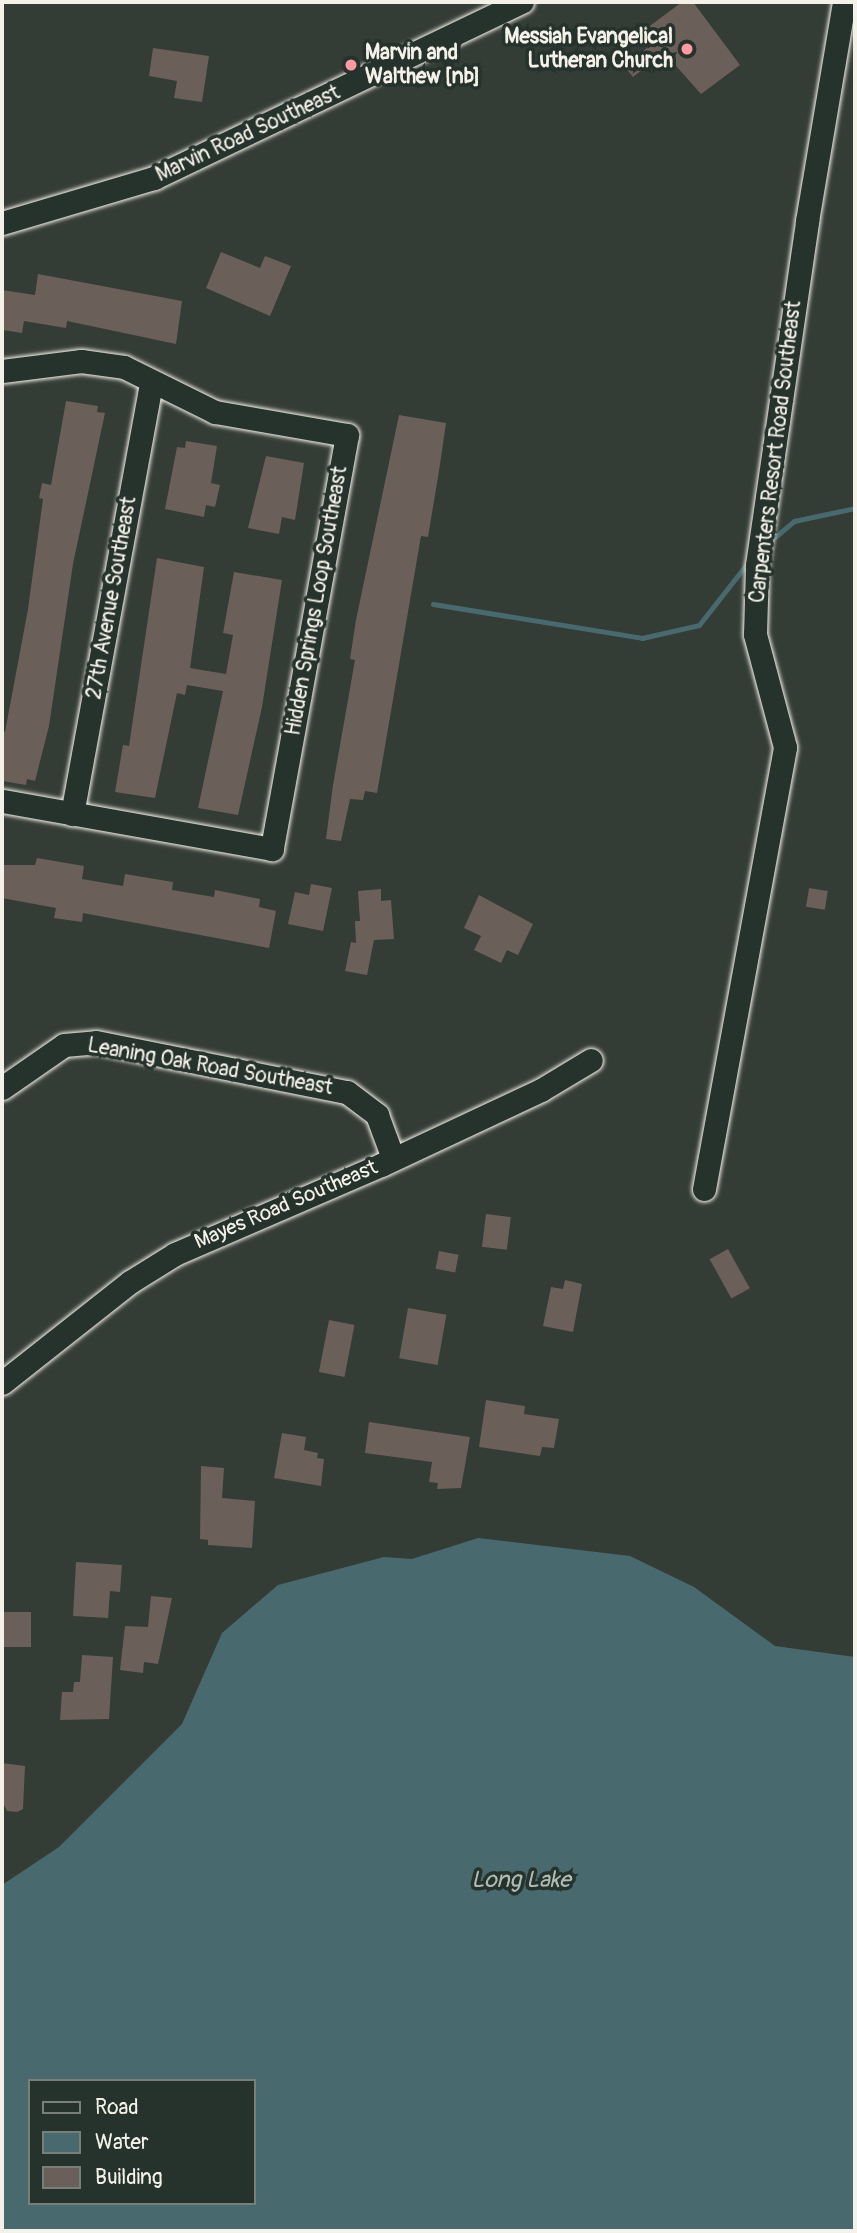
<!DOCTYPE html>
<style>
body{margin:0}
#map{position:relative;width:857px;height:2233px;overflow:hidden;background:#343c36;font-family:Pangolin,sans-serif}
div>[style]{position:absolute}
.water>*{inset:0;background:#486a6e}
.stream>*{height:5px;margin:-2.5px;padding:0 2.5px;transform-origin:2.5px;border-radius:2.5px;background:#486a6e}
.building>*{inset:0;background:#6b5f5a;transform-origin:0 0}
.roads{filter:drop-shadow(0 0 2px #f4f1e8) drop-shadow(0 0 2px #f4f1e8)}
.minor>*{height:23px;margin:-11.5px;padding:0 11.5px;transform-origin:11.5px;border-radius:11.5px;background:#26332d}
.dots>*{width:19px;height:19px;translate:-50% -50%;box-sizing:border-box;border:4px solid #26332d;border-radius:50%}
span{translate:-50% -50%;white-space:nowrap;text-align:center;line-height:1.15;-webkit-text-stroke:7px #26332d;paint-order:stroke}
.poi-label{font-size:21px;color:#f4f1e8;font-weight:700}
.right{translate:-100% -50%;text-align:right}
.left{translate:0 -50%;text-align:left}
.street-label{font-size:21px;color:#f4f1e8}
.water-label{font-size:23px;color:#afbbb7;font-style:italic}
.frame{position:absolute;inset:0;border:4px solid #f4f1e8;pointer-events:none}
.legend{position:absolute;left:28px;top:2079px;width:228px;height:126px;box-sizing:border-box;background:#26332d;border:2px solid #787f78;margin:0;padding:9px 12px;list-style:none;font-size:21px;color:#f4f1e8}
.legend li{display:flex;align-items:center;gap:14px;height:35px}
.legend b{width:35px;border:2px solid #787f78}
</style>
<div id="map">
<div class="water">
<i style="clip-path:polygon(evenodd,478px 1538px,630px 1556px,694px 1587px,775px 1646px,855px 1657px,855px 2231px,2px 2231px,2px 1885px,59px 1847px,182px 1724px,222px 1633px,278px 1585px,384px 1557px,412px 1559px,478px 1538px,30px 2081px,254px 2081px,254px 2203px,30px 2203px,30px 2081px)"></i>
</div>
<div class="stream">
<i style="left:775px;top:537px;width:25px;rotate:-40deg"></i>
<i style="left:794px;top:521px;width:62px;rotate:-12deg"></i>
<i style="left:433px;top:604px;width:212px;rotate:9.2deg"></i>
<i style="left:642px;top:638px;width:58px;rotate:-12.8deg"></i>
<i style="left:699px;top:625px;width:81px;rotate:-52deg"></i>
</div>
<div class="building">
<i style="clip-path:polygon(682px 2px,693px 2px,740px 65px,701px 94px,669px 58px,660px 65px,656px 59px,633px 77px,625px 67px,648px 47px,644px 42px,653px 36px,647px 28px)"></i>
<i style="clip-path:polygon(153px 48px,209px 56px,202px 102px,174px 98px,177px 81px,149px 76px)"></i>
<i style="clip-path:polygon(221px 252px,260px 268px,265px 256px,291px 266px,270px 316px,206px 288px)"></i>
<i style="clip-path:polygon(38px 274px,182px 301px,176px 344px,67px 321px,66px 328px,24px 321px,22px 333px,2px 330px,2px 290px,35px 295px)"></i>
<i style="clip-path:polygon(66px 401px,98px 406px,97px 412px,105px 413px,73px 564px,49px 726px,35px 781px,27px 779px,26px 785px,2px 781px,2px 731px,5px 732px,28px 609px,43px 499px,39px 498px,42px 483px,51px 485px)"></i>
<i style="clip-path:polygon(399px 415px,446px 423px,439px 471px,428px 537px,421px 536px,377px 793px,365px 791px,363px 800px,350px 799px,341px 841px,326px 839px,333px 785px,355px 660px,350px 659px,356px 620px)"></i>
<i style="clip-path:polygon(186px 441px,217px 446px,211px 483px,220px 485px,215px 507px,206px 505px,204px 517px,165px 509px,177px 447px,185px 448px)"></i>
<i style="clip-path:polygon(266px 456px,304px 463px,295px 520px,282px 517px,279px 534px,248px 528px)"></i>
<i style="clip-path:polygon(157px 558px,204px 567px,190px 668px,226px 674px,233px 635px,223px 633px,234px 572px,282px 580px,262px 707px,238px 815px,198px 808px,223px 691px,187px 685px,185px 695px,177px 693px,155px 798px,115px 792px,123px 745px,129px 746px)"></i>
<i style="clip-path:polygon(37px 858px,84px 866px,82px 879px,123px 886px,125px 874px,173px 882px,172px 890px,214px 897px,215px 890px,260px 899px,259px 907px,276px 911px,269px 948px,83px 913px,82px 922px,54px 918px,56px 908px,2px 898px,2px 865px,35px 865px)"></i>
<i style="clip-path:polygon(311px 884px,332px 888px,323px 931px,288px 924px,295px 892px,309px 895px)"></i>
<i style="left:809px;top:888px;width:19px;height:19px;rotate:9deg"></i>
<i style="clip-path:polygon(381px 889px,381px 901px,391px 900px,394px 939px,374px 940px,367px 975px,345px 971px,351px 942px,356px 943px,355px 921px,360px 921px,358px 891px)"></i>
<i style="clip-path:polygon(479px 895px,533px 924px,518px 955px,507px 950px,501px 963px,474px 950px,481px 936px,464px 928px)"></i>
<i style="left:486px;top:1214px;width:25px;height:33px;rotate:7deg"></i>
<i style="left:728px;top:1249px;width:45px;height:21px;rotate:61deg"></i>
<i style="left:439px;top:1251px;width:20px;height:18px;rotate:11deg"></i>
<i style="clip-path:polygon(565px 1280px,582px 1284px,573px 1332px,543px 1326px,551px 1287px,563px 1289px)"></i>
<i style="left:408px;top:1308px;width:39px;height:51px;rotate:10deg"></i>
<i style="left:329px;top:1320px;width:26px;height:53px;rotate:11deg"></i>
<i style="clip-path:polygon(486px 1400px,525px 1406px,524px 1414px,559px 1419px,554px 1448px,542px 1447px,540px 1456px,479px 1447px)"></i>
<i style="clip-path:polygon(369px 1422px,470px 1437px,461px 1488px,437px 1489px,438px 1483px,429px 1482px,432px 1462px,365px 1453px)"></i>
<i style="clip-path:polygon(282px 1433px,306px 1437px,304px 1450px,318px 1453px,317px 1458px,324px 1459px,321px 1486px,274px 1478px)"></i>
<i style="clip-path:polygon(201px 1466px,224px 1468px,222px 1498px,255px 1501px,252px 1548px,208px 1545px,208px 1540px,200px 1539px)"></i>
<i style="clip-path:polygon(76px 1562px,122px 1565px,120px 1592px,110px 1591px,108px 1618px,73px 1616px)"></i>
<i style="clip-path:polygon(151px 1596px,172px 1598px,158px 1664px,144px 1662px,143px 1673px,120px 1670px,125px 1626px,148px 1627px)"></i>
<i style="left:3px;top:1612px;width:28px;height:35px"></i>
<i style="clip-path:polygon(82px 1655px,113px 1657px,109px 1719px,60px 1720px,62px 1692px,73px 1692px,74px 1682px,80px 1682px)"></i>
<i style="clip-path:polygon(2px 1763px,25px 1766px,23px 1809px,17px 1812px,7px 1811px,2px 1801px)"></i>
</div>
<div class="roads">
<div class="minor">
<i style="left:2px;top:223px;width:159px;rotate:-16.5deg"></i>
<i style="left:154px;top:178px;width:408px;rotate:-25.6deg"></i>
<i style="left:2px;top:371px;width:80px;rotate:-7.2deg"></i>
<i style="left:81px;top:361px;width:43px;rotate:7.9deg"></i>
<i style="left:124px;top:367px;width:102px;rotate:26.3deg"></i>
<i style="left:215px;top:412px;width:134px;rotate:9.9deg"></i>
<i style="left:347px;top:435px;width:421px;rotate:100.3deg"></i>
<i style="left:272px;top:849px;width:274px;rotate:-169.9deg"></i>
<i style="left:72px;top:814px;width:439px;rotate:-79.6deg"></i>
<i style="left:2px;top:1088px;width:75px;rotate:-34.7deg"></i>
<i style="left:64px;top:1045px;width:32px;rotate:-5deg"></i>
<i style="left:96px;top:1042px;width:256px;rotate:11.3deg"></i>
<i style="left:347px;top:1092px;width:38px;rotate:37deg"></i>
<i style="left:377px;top:1115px;width:46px;rotate:69.6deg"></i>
<i style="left:704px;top:1189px;width:449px;rotate:-79.6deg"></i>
<i style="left:785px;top:747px;width:117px;rotate:-104.9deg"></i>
<i style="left:755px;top:634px;width:69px;rotate:-88.3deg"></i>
<i style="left:757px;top:565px;width:348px;rotate:-81.7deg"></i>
<i style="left:807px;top:221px;width:222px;rotate:-80.4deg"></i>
<i style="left:2px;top:1383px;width:163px;rotate:-38.3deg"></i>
<i style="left:130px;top:1282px;width:53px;rotate:-31.9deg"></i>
<i style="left:175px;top:1254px;width:224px;rotate:-23.4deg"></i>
<i style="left:381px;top:1165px;width:177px;rotate:-25.1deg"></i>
<i style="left:541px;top:1090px;width:58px;rotate:-31deg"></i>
</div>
</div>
<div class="dots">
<i style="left:687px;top:49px;background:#ff9aa2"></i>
<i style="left:351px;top:65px;background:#ff9aa2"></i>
</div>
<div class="poi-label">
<span class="right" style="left:673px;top:49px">Messiah Evangelical<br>Lutheran Church</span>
<span class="left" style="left:365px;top:65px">Marvin and<br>Walthew [nb]</span>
</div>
<div class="street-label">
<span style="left:248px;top:134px;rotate:-25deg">Marvin Road Southeast</span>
<span style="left:776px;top:452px;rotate:-83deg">Carpenters Resort Road Southeast</span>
<span style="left:112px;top:598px;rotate:-80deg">27th Avenue Southeast</span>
<span style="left:317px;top:601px;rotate:-80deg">Hidden Springs Loop Southeast</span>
<span style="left:210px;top:1067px;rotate:10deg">Leaning Oak Road Southeast</span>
<span style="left:286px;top:1205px;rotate:-23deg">Mayes Road Southeast</span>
</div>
<div class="water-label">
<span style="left:521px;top:1880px">Long Lake</span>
</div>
<div class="frame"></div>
<ul class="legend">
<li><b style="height:9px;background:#26332d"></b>Road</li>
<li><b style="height:19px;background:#486a6e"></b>Water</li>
<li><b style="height:19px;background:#6b5f5a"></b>Building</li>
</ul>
</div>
